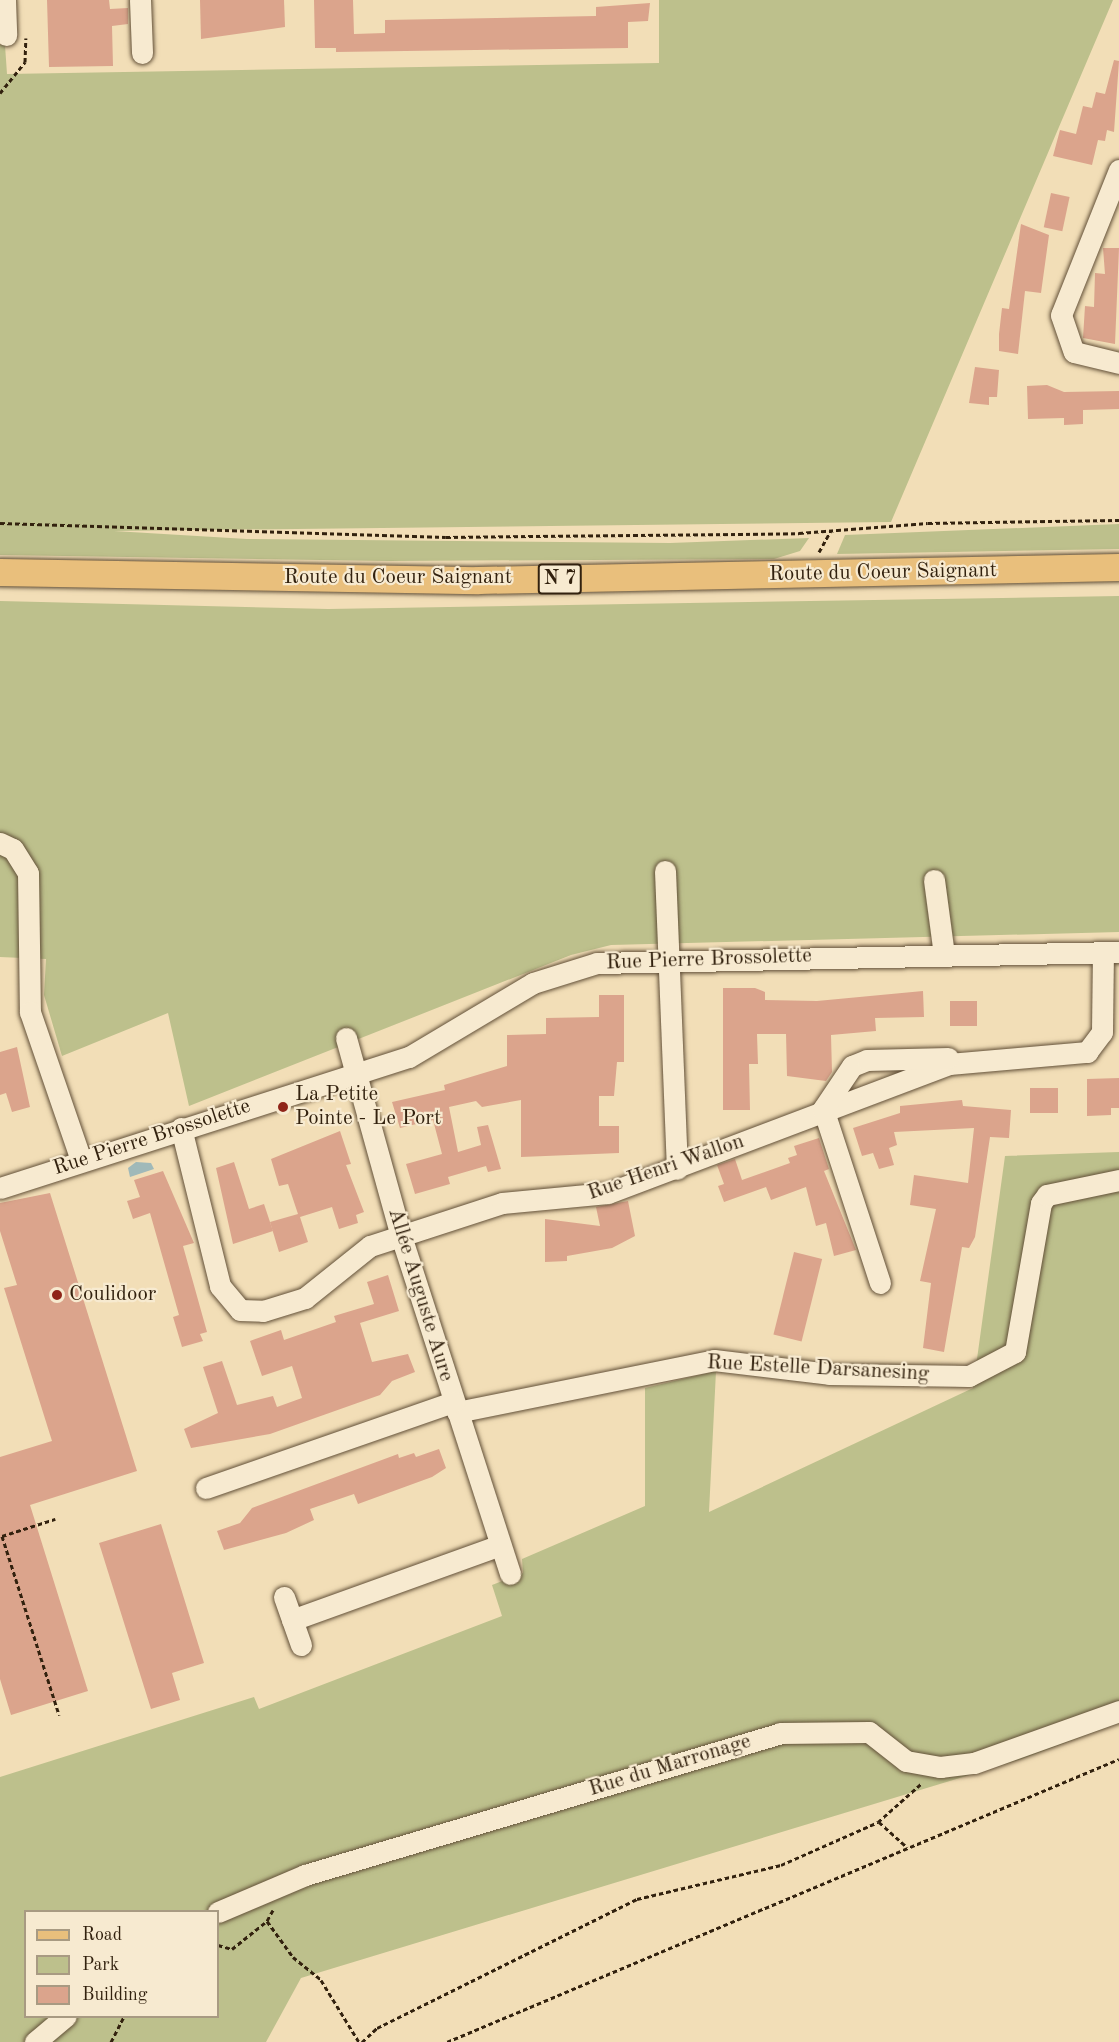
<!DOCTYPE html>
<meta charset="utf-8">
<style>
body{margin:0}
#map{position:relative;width:1119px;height:2042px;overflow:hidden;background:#f2deb7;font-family:"Old Standard TT",serif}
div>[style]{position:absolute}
.green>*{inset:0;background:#bdc08c}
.water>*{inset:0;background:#a0b9b9}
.building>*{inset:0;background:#dba48c;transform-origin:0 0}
.path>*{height:3px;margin-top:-1.5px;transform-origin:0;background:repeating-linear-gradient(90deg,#32210e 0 4.5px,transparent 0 7.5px)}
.roads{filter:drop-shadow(0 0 2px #625038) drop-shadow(0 0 2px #625038)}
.minor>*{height:21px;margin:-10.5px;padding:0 10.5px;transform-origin:10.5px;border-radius:10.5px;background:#f7ead0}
.major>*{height:27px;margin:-13.5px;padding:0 13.5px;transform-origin:13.5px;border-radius:13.5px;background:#e9bf7c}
.dots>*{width:16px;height:16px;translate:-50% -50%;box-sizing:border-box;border:3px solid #f7ead0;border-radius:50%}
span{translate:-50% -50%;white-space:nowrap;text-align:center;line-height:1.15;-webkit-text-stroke:4.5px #f7ead0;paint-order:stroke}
.shield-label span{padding:2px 4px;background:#f7ead0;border:2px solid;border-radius:4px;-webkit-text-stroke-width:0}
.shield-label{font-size:20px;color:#32210e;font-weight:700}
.street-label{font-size:21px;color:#32210e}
.poi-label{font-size:21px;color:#32210e}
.left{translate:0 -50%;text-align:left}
.legend{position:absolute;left:24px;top:1910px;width:195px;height:108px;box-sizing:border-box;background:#f7ead0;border:2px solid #a89a82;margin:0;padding:8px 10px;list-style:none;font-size:18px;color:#32210e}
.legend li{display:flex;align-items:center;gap:12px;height:30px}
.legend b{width:30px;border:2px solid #a89a82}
</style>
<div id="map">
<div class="green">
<i style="clip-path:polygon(659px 0,1113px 0,891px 522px,114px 531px,247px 539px,670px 543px,809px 538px,800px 551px,774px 559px,388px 561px,0 555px,0 45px,5px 45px,7px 74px,659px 63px)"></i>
<i style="clip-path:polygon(1119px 524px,1119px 549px,837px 554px,845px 535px)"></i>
<i style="clip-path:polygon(1119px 596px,1119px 932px,611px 945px,571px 955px,189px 1106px,168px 1013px,62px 1056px,44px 995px,46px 959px,0 957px,0 601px,328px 609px)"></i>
<i style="clip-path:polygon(evenodd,1119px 1152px,1119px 1723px,1019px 1760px,301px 1978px,266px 2042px,0 2042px,0 1777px,254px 1697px,259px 1709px,502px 1616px,492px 1585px,523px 1573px,522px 1559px,645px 1506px,645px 1388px,716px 1371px,709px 1512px,973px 1388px,1005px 1156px,1119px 1152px,26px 1912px,218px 1912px,218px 2016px,26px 2016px,26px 1912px)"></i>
</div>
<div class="water">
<i style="clip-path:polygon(136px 1162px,151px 1163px,154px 1169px,130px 1177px,128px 1168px)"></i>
</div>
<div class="building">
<i style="clip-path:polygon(47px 0,109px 0,110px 9px,128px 8px,128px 24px,112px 26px,113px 66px,49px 67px)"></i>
<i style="clip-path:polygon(200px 0,284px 0,285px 27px,201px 39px)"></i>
<i style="clip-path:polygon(314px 0,353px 0,354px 34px,385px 33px,385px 20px,596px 16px,596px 7px,650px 3px,648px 21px,628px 22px,628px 48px,336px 52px,336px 48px,315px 48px)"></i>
<i style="clip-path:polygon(1114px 60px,1119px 61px,1114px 132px,1107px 130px,1105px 141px,1098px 140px,1092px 165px,1053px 156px,1060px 130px,1076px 134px,1083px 106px,1092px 108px,1096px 92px,1105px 94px)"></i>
<i style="left:1051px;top:193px;width:19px;height:35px;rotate:12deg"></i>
<i style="clip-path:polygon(1021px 224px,1049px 235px,1041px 293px,1025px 291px,1018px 354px,999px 351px,999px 334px,1002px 308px,1009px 309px)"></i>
<i style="clip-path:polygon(1103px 248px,1119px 248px,1115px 344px,1083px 338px,1085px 306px,1094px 307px,1095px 273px,1105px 274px)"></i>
<i style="clip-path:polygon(975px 367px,999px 370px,997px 397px,989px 397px,989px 405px,969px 403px)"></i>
<i style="clip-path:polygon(1047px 385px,1064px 392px,1119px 391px,1119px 409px,1083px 410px,1083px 424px,1064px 425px,1064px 418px,1028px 419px,1027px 386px)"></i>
<i style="clip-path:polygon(723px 988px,755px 988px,765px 992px,765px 1000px,817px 1001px,923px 991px,924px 1017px,875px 1018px,876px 1031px,831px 1035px,832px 1072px,826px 1081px,787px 1076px,786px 1034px,757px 1034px,758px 1064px,749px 1064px,750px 1110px,723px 1110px)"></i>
<i style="clip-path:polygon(599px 995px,624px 995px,624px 1062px,617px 1062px,614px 1096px,599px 1096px,599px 1126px,619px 1126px,619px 1153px,521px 1157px,521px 1100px,482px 1107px,476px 1101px,449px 1107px,458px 1152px,481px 1145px,477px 1127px,488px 1125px,501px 1169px,488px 1172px,486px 1166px,448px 1177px,450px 1184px,415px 1194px,406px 1164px,442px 1154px,433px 1120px,400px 1128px,392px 1102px,445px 1090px,444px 1085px,507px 1066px,507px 1035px,546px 1034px,546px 1018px,599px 1017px)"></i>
<i style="left:950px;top:1001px;width:27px;height:25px"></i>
<i style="clip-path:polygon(17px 1047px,30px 1107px,12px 1112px,6px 1093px,0 1095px,0 1052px)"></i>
<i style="clip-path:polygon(1119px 1078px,1119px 1108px,1111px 1108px,1111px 1115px,1087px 1116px,1087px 1079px)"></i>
<i style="left:1030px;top:1088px;width:28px;height:25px"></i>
<i style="clip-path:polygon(962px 1100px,963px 1106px,1011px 1110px,1009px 1138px,990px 1137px,975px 1237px,969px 1248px,962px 1247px,944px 1352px,923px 1348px,931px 1283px,920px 1281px,936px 1209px,910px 1205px,914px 1175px,968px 1183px,974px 1128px,894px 1132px,897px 1145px,889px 1148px,894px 1165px,879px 1169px,873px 1153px,862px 1156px,853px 1128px,900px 1113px,900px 1106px)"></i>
<i style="clip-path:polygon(340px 1131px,351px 1164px,346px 1165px,364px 1212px,356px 1215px,358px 1223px,339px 1229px,332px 1207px,300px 1217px,308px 1242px,279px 1252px,270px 1222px,298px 1214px,288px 1184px,279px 1186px,271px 1159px)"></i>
<i style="clip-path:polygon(819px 1138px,829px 1169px,824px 1171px,856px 1250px,834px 1256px,826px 1223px,816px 1226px,806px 1187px,771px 1200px,766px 1187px,724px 1202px,718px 1186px,724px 1184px,717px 1165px,735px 1159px,742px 1180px,790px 1163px,788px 1158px,797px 1155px,794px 1146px)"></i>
<i style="clip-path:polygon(234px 1162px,249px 1209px,264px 1204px,273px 1231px,233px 1244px,216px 1168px)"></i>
<i style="clip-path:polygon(163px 1171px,194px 1243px,183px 1246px,207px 1332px,200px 1334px,203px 1341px,182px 1347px,173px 1317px,179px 1315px,150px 1213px,133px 1219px,127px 1201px,140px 1197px,134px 1180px)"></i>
<i style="clip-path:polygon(50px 1193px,137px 1471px,30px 1505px,88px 1691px,11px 1715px,0 1679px,0 1457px,52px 1441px,4px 1288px,17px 1285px,0 1231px,0 1203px)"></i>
<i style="clip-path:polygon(628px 1201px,635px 1236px,612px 1248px,567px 1256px,567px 1261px,545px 1262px,545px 1219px,600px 1226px,596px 1207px)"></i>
<i style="left:794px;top:1252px;width:29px;height:85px;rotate:14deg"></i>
<i style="clip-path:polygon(388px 1275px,399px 1311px,360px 1323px,372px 1362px,408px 1354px,415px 1372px,392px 1381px,380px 1395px,270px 1434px,191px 1448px,184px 1429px,218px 1413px,203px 1367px,222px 1361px,237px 1405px,273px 1396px,277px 1407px,302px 1398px,292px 1366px,262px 1376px,250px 1341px,281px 1330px,284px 1340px,336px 1322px,334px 1316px,374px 1304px,367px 1282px)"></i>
<i style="clip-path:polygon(439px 1449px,446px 1468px,432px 1477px,358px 1504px,354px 1494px,310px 1509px,314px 1520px,286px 1533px,224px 1550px,217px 1531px,240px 1523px,252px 1508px,398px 1454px,399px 1458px,414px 1453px,416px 1457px)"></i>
<i style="clip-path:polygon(161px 1524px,204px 1663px,172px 1673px,180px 1700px,151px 1709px,99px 1543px)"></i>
</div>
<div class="path">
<i style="left:0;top:93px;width:40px;rotate:-51deg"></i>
<i style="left:25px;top:62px;width:24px;rotate:-88deg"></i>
<i style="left:0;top:523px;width:446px;rotate:1.8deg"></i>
<i style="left:446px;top:537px;width:353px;rotate:-0.6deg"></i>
<i style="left:799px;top:533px;width:129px;rotate:-4.4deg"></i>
<i style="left:928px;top:523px;width:191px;rotate:-0.9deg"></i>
<i style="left:819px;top:552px;width:25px;rotate:-61deg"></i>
<i style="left:2px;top:1536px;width:188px;rotate:72.3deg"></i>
<i style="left:2px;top:1536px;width:56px;rotate:-17.8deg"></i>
<i style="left:879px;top:1822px;width:38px;rotate:42deg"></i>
<i style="left:273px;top:1910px;width:13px;rotate:119deg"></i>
<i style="left:267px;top:1921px;width:44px;rotate:54.2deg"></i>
<i style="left:293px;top:1957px;width:36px;rotate:39deg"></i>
<i style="left:321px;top:1980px;width:73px;rotate:58.5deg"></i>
<i style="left:218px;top:1945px;width:15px;rotate:16deg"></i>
<i style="left:232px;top:1949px;width:45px;rotate:-38.7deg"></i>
<i style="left:111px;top:2042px;width:29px;rotate:-63deg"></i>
<i style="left:362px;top:2042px;width:21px;rotate:-43deg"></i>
<i style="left:377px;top:2028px;width:290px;rotate:-26.4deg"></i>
<i style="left:637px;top:1899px;width:148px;rotate:-13.3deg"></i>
<i style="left:781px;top:1865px;width:106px;rotate:-23.9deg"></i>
<i style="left:878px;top:1822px;width:57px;rotate:-41.5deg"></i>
<i style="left:447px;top:2042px;width:729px;rotate:-22.84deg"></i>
</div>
<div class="roads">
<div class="minor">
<i style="left:5px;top:0;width:35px;rotate:88deg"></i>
<i style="left:140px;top:0;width:53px;rotate:87.8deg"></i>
<i style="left:1119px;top:170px;width:156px;rotate:111.8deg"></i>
<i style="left:1061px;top:315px;width:39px;rotate:71deg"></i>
<i style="left:1074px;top:352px;width:46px;rotate:13.7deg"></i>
<i style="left:0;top:843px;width:14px;rotate:25deg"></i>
<i style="left:13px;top:849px;width:28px;rotate:58deg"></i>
<i style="left:28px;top:873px;width:139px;rotate:89.2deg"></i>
<i style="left:30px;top:1012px;width:157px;rotate:71deg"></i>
<i style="left:665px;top:871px;width:298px;rotate:87.7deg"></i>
<i style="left:934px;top:880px;width:76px;rotate:82.4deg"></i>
<i style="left:346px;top:1038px;width:205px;rotate:74.5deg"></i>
<i style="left:401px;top:1236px;width:355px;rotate:72.1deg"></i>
<i style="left:181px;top:1128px;width:163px;rotate:76.1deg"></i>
<i style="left:220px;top:1286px;width:31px;rotate:50deg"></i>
<i style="left:240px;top:1310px;width:23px;rotate:2deg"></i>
<i style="left:263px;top:1311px;width:44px;rotate:-17.2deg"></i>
<i style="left:305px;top:1298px;width:83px;rotate:-38.7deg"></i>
<i style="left:370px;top:1246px;width:139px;rotate:-18deg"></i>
<i style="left:502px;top:1203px;width:106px;rotate:-5.4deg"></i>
<i style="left:608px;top:1193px;width:365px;rotate:-20.7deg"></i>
<i style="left:949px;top:1064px;width:139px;rotate:-5deg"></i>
<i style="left:1087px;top:1052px;width:25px;rotate:-53deg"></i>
<i style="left:1102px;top:1032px;width:79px;rotate:-89.3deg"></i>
<i style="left:0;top:1188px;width:429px;rotate:-17.8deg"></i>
<i style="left:409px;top:1057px;width:144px;rotate:-30.8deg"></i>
<i style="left:533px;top:983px;width:67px;rotate:-17.4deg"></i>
<i style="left:597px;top:963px;width:522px;rotate:-1.21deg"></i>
<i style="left:880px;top:1283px;width:183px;rotate:-108.1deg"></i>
<i style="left:823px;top:1109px;width:52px;rotate:-56deg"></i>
<i style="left:852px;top:1066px;width:16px;rotate:-22deg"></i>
<i style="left:867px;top:1060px;width:81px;rotate:-1.4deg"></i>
<i style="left:457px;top:1412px;width:262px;rotate:-11.4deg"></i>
<i style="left:714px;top:1360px;width:116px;rotate:6.9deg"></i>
<i style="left:829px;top:1374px;width:140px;rotate:0.8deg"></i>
<i style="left:969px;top:1376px;width:52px;rotate:-27.6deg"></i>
<i style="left:1015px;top:1352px;width:151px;rotate:-80.1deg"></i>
<i style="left:1041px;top:1203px;width:10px;rotate:-53deg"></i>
<i style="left:1047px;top:1195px;width:74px;rotate:-11.8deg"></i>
<i style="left:206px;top:1488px;width:262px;rotate:-19.2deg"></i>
<i style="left:284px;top:1597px;width:51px;rotate:70.5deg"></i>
<i style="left:292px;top:1620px;width:221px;rotate:-19.8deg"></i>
<i style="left:218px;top:1912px;width:95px;rotate:-23deg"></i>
<i style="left:305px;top:1875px;width:496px;rotate:-16.6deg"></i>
<i style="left:780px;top:1733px;width:89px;rotate:-0.6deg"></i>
<i style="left:869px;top:1732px;width:47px;rotate:38.1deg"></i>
<i style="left:906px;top:1761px;width:35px;rotate:10deg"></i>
<i style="left:940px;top:1767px;width:34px;rotate:-7deg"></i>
<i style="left:974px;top:1763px;width:154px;rotate:-19.7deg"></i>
<i style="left:35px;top:2042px;width:40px;rotate:-40deg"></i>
</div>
<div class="major">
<i style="left:0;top:572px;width:478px;rotate:1deg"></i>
<i style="left:478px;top:580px;width:641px;rotate:-1.16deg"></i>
</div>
</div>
<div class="dots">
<i style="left:283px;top:1107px;background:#8f2418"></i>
<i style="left:57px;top:1295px;background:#8f2418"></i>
</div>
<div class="shield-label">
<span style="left:560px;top:579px">N 7</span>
</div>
<div class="street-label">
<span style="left:883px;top:573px;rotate:-1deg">Route du Coeur Saignant</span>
<span style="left:398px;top:578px">Route du Coeur Saignant</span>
<span style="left:709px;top:960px;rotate:-2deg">Rue Pierre Brossolette</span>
<span style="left:152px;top:1138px;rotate:-18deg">Rue Pierre Brossolette</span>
<span style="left:666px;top:1168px;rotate:-19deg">Rue Henri Wallon</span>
<span style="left:420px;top:1295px;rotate:73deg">Allée Auguste Aure</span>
<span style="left:818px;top:1369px;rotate:3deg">Rue Estelle Darsanesing</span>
<span style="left:670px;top:1766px;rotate:-17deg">Rue du Marronage</span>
</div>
<div class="poi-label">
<span class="left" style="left:295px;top:1107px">La Petite<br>Pointe - Le Port</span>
<span class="left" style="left:69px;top:1295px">Coulidoor</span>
</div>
<ul class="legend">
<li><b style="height:8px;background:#e9bf7c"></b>Road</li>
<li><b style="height:16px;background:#bdc08c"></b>Park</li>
<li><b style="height:16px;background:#dba48c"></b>Building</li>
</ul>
</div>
